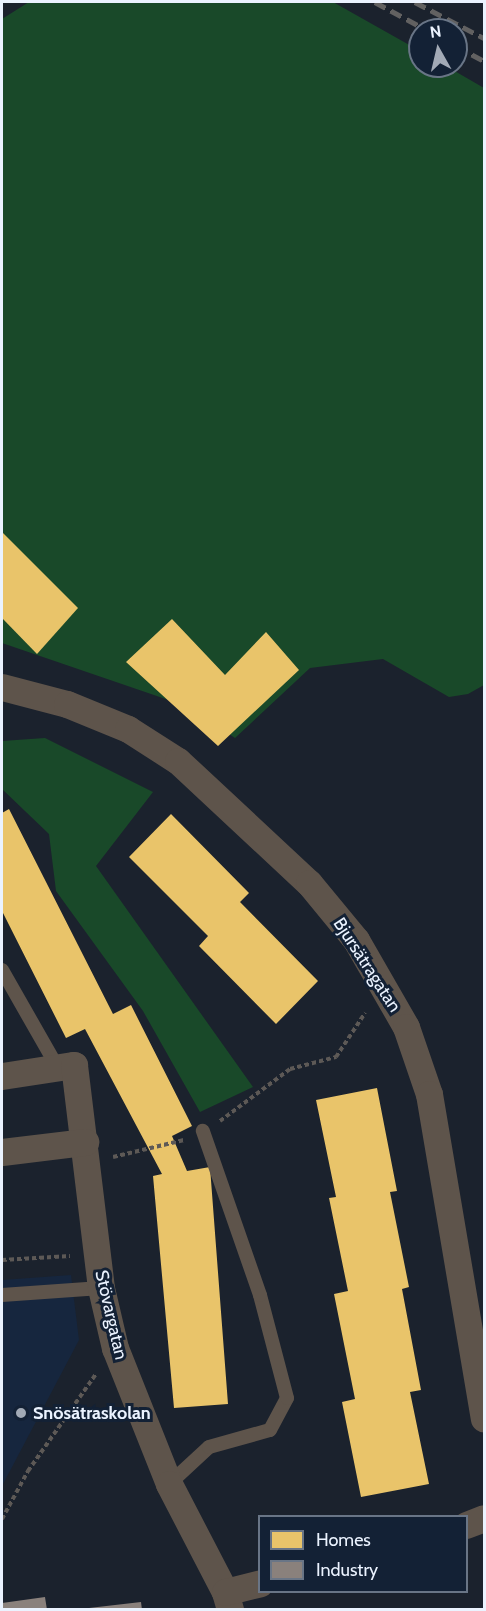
<!DOCTYPE html>
<meta charset="utf-8">
<style>
body{margin:0}
#map{position:relative;width:486px;height:1611px;overflow:hidden;background:#1b222d;font-family:Cabin,sans-serif}
div>[style]{position:absolute}
.built>*{inset:0;background:#16263e}
.green>*{inset:0;background:#194929}
.homes>*{inset:0;background:#e9c46a}
.industry>*{inset:0;background:#8a817c}
.path>*{height:4px;margin-top:-2px;transform-origin:0;background:repeating-linear-gradient(90deg,#5d5956 0 4.5px,transparent 0 7.5px)}
.service>*{height:14px;margin:-7px;padding:0 7px;transform-origin:7px;border-radius:7px;background:#5e544b}
.minor>*{height:27px;margin:-13.5px;padding:0 13.5px;transform-origin:13.5px;border-radius:13.5px;background:#5e544b}
.rail>*{height:4.5px;margin-top:-2.25px;transform-origin:0;background:repeating-linear-gradient(90deg,#626161 0 12px,transparent 0 18px)}
.dots>*{width:16px;height:16px;translate:-50% -50%;box-sizing:border-box;border:3px solid #132135;border-radius:50%}
span{translate:-50% -50%;white-space:nowrap;text-align:center;line-height:1.15;-webkit-text-stroke:6px #132135;paint-order:stroke}
.street-label{font-size:18px;color:#ebf3ff}
.poi-label{font-size:18px;color:#ebf3ff;font-weight:700}
.left{translate:0 -50%;text-align:left}
.frame{position:absolute;inset:0;border:3px solid #ebf3ff;pointer-events:none}
.legend{position:absolute;left:258px;top:1515px;width:210px;height:78px;box-sizing:border-box;background:#132135;border:2px solid #697586;margin:0;padding:8px 10px;list-style:none;font-size:18px;color:#ebf3ff}
.legend li{display:flex;align-items:center;gap:12px;height:30px}
.legend b{width:30px;border:2px solid #697586}
.north{position:absolute;left:408px;top:18px;width:60px;height:60px;box-sizing:border-box;background:#132135;border:2px solid #697586;border-radius:50%;rotate:352deg;font-size:16px;font-weight:700;line-height:24px;text-align:center;color:#ebf3ff}
.north::after{content:'';display:block;margin:auto;width:21px;height:27px;background:#a2aab6;clip-path:polygon(50% 0,100% 100%,50% 72%,0 100%)}
</style>
<div id="map">
<div class="built">
<i style="clip-path:polygon(71px 1275px,79px 1340px,2px 1486px,2px 1280px)"></i>
</div>
<div class="green">
<i style="clip-path:polygon(29px 2px,333px 2px,420px 51px,420px 66px,446px 66px,484px 88px,484px 685px,468px 694px,449px 697px,383px 659px,310px 668px,235px 738px,189px 707px,2px 643px,2px 19px)"></i>
<i style="clip-path:polygon(45px 738px,153px 792px,96px 866px,253px 1087px,200px 1112px,143px 1011px,56px 891px,49px 834px,2px 789px,2px 741px)"></i>
</div>
<div class="homes">
<i style="clip-path:polygon(2px 532px,78px 608px,37px 654px,2px 618px)"></i>
<i style="clip-path:polygon(172px 619px,225px 675px,266px 632px,299px 670px,218px 746px,126px 662px)"></i>
<i style="clip-path:polygon(9px 809px,113px 1014px,131px 1005px,192px 1126px,172px 1136px,187px 1171px,210px 1167px,228px 1404px,174px 1408px,153px 1176px,162px 1174px,85px 1029px,66px 1038px,2px 911px,2px 813px)"></i>
<i style="clip-path:polygon(171px 814px,249px 893px,240px 902px,318px 981px,276px 1024px,199px 946px,208px 936px,129px 857px)"></i>
<i style="clip-path:polygon(377px 1088px,397px 1191px,390px 1192px,409px 1287px,402px 1289px,421px 1390px,410px 1392px,429px 1484px,361px 1497px,342px 1402px,355px 1399px,334px 1294px,348px 1291px,329px 1198px,336px 1197px,316px 1100px)"></i>
</div>
<div class="industry">
<i style="clip-path:polygon(45px 1597px,47px 1610px,2px 1610px,2px 1603px)"></i>
<i style="clip-path:polygon(141px 1602px,142px 1610px,89px 1610px,89px 1608px)"></i>
</div>
<div class="path">
<i style="left:220px;top:1121px;width:87px;rotate:-36.6deg"></i>
<i style="left:290px;top:1069px;width:48px;rotate:-14.6deg"></i>
<i style="left:336px;top:1057px;width:53px;rotate:-56.6deg"></i>
<i style="left:113px;top:1157px;width:73px;rotate:-13.5deg"></i>
<i style="left:2px;top:1260px;width:68px;rotate:-3.4deg"></i>
<i style="left:2px;top:1519px;width:55px;rotate:-61.6deg"></i>
<i style="left:28px;top:1471px;width:118px;rotate:-55deg"></i>
</div>
<div class="service">
<i style="left:2px;top:970px;width:113px;rotate:60.3deg"></i>
<i style="left:2px;top:1295px;width:99px;rotate:-4deg"></i>
<i style="left:169px;top:1484px;width:54px;rotate:-42.8deg"></i>
<i style="left:209px;top:1447px;width:63px;rotate:-15.6deg"></i>
<i style="left:270px;top:1430px;width:36px;rotate:-62deg"></i>
<i style="left:287px;top:1398px;width:106px;rotate:-104.7deg"></i>
<i style="left:260px;top:1295px;width:174px;rotate:-109.2deg"></i>
</div>
<div class="minor">
<i style="left:2px;top:687px;width:67px;rotate:14.7deg"></i>
<i style="left:67px;top:704px;width:66px;rotate:22.3deg"></i>
<i style="left:128px;top:729px;width:59px;rotate:32.6deg"></i>
<i style="left:178px;top:761px;width:179px;rotate:43deg"></i>
<i style="left:309px;top:883px;width:74px;rotate:50.5deg"></i>
<i style="left:356px;top:940px;width:100px;rotate:60.1deg"></i>
<i style="left:406px;top:1027px;width:71px;rotate:71.1deg"></i>
<i style="left:429px;top:1094px;width:329px;rotate:80.4deg"></i>
<i style="left:2px;top:1076px;width:73px;rotate:-8.7deg"></i>
<i style="left:74px;top:1065px;width:225px;rotate:83.1deg"></i>
<i style="left:101px;top:1288px;width:62px;rotate:76.9deg"></i>
<i style="left:115px;top:1348px;width:146px;rotate:68.3deg"></i>
<i style="left:169px;top:1484px;width:122px;rotate:62.6deg"></i>
<i style="left:225px;top:1592px;width:19px;rotate:74deg"></i>
<i style="left:2px;top:1152px;width:84px;rotate:-6.9deg"></i>
<i style="left:466px;top:1525px;width:19px;rotate:-21deg"></i>
<i style="left:225px;top:1592px;width:36px;rotate:-14deg"></i>
</div>
<div class="rail">
<i style="left:375px;top:2px;width:59px;rotate:28.3deg"></i>
<i style="left:415px;top:2px;width:78px;rotate:27.6deg"></i>
<i style="left:456px;top:46px;width:32px;rotate:28deg"></i>
</div>
<div class="dots">
<i style="left:21px;top:1413px;background:#a2aab6"></i>
</div>
<div class="street-label">
<span style="left:367px;top:965px;rotate:57deg">Bjursätragatan</span>
<span style="left:111px;top:1315px;rotate:77deg">Stövargatan</span>
</div>
<div class="poi-label">
<span class="left" style="left:33px;top:1413px">Snösätraskolan</span>
</div>
<div class="frame"></div>
<ul class="legend">
<li><b style="height:16px;background:#e9c46a"></b>Homes</li>
<li><b style="height:16px;background:#8a817c"></b>Industry</li>
</ul>
<div class="north">N</div>
</div>
